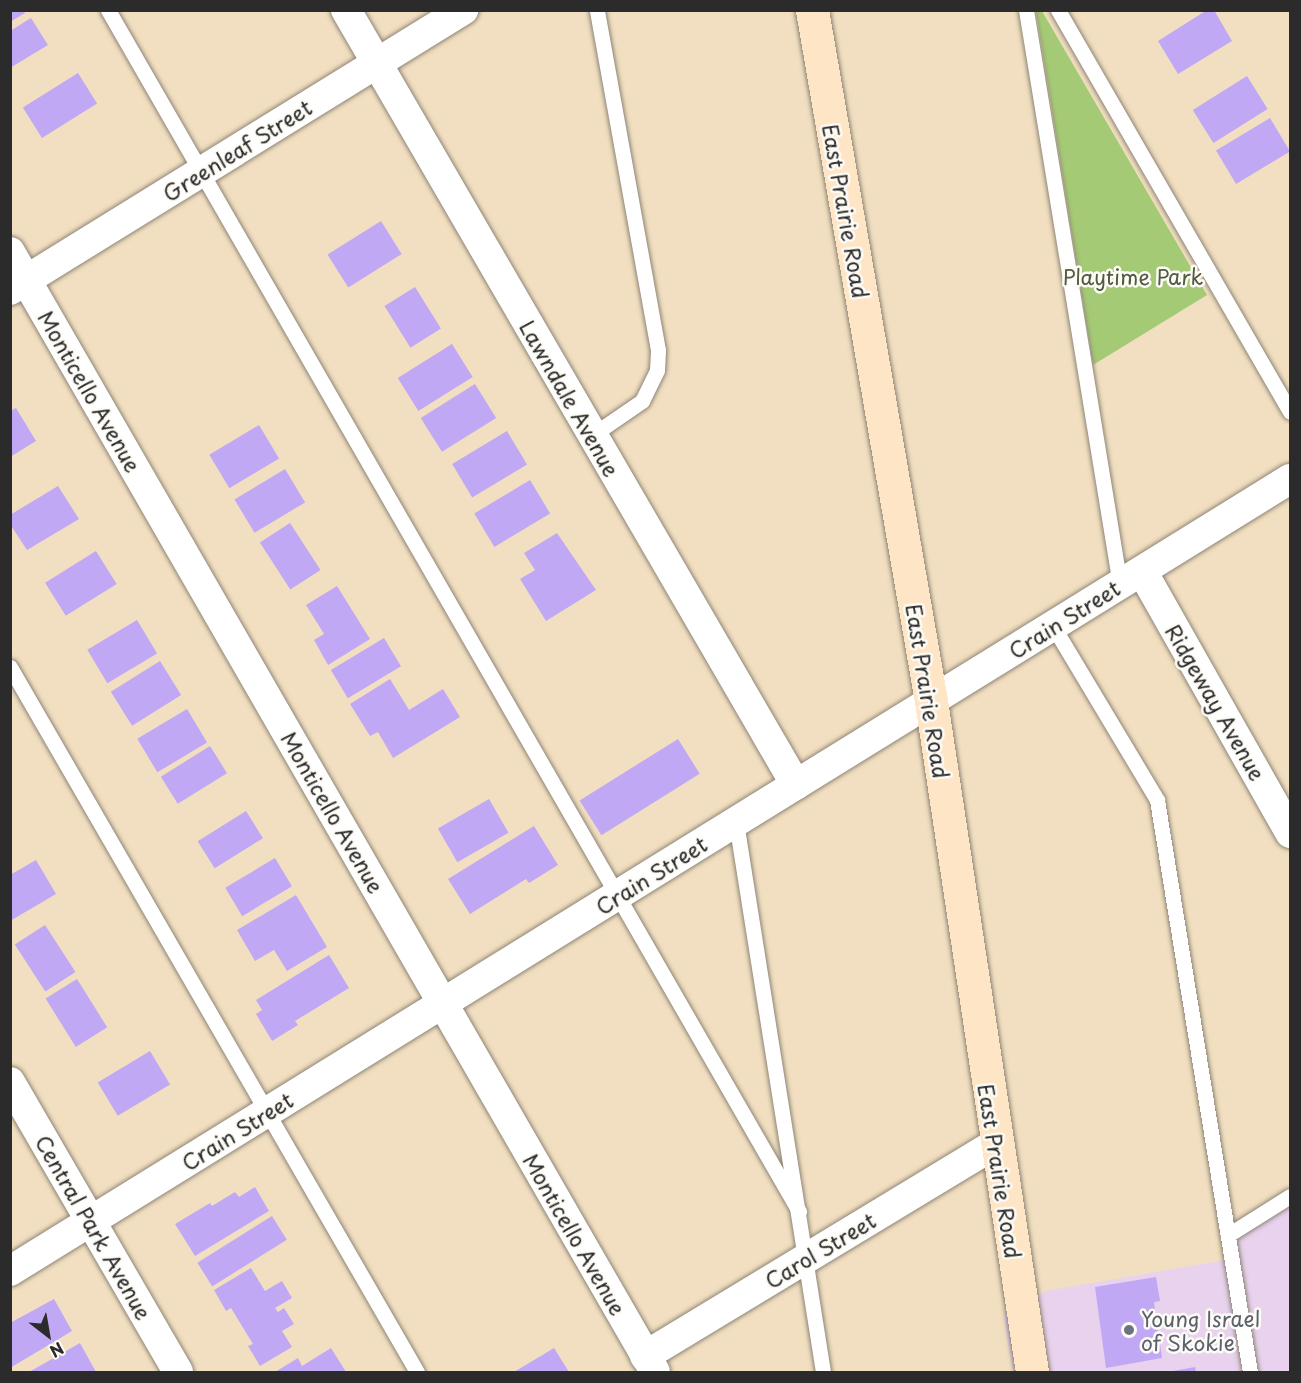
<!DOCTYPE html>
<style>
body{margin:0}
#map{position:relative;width:1301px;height:1383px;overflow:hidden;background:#f2dfc1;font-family:"Playpen Sans",sans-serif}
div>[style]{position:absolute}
.built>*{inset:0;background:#e8d2ee}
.green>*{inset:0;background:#a5ca75}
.building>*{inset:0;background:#c0a8f4;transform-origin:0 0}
.roads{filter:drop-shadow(0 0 2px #8e8576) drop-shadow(0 0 2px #8e8576)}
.lane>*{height:15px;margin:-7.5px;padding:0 7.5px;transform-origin:7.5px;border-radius:7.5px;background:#fff}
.street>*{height:30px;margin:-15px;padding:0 15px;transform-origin:15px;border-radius:15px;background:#fff}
.secondary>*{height:33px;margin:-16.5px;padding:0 16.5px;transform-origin:16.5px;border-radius:16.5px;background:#fee5c5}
.dots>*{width:16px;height:16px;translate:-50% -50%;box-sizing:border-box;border:3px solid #fdfcf7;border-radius:50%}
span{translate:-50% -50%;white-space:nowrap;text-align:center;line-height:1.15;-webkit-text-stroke:5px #fdfcf7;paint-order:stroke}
.street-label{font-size:21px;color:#2b2b2b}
.park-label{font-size:21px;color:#505b41}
.worship-label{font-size:21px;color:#5b616d}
.left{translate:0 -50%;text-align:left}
.frame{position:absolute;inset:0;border:12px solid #2b2b2b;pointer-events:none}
.north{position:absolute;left:18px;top:1305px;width:60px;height:60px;-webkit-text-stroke:4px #fdfcf7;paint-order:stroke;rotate:149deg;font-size:16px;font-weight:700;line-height:24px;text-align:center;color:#2b2b2b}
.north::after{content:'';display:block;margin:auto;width:21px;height:27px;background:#2b2b2b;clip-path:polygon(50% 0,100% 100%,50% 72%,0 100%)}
</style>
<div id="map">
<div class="built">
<i style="clip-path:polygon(1290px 1188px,1290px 1372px,1013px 1372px,1003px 1315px,1046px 1291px,1225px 1260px,1222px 1230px)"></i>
</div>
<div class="green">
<i style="clip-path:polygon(1036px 11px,1042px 11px,1207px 295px,1093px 365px)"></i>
</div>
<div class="building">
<i style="clip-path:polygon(10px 10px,23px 10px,25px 13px,10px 22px)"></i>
<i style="clip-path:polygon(1207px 10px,1214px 10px,1232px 41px,1178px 74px,1158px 41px)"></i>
<i style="clip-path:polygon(31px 18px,48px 45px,10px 68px,10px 31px)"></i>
<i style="left:78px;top:73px;width:36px;height:65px;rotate:58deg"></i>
<i style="left:1247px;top:76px;width:39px;height:64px;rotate:58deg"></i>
<i style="left:1270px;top:118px;width:39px;height:63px;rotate:59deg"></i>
<i style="left:381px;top:221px;width:39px;height:63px;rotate:58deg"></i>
<i style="left:415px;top:287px;width:49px;height:36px;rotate:58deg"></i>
<i style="left:452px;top:344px;width:39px;height:64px;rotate:58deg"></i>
<i style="left:475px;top:384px;width:40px;height:64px;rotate:58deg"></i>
<i style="clip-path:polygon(16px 408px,36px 441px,10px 457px,10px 411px)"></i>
<i style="left:259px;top:425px;width:39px;height:58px;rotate:59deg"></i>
<i style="left:507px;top:431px;width:39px;height:64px;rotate:59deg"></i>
<i style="left:285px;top:469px;width:39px;height:59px;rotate:59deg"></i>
<i style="left:530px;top:480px;width:39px;height:65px;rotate:59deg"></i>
<i style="clip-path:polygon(58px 486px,79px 519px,27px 550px,10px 524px,10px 515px)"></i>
<i style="left:290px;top:523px;width:56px;height:36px;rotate:57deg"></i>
<i style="clip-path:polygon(557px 533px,596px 590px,546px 621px,520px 579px,535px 570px,524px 553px)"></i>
<i style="left:96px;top:551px;width:39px;height:60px;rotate:58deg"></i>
<i style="clip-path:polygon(337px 586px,370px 639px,328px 665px,314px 640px,324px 634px,306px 605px)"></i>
<i style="left:137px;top:620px;width:39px;height:58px;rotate:59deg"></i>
<i style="left:384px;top:638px;width:33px;height:62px;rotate:59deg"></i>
<i style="left:160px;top:661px;width:40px;height:58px;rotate:58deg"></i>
<i style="clip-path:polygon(390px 679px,409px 710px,443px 689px,460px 717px,393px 758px,378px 732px,370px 736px,350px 704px)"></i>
<i style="left:187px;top:709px;width:39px;height:58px;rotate:59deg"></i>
<i style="left:678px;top:739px;width:41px;height:116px;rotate:58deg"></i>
<i style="left:210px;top:746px;width:32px;height:58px;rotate:58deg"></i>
<i style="left:489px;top:799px;width:39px;height:59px;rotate:60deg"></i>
<i style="left:246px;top:811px;width:32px;height:57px;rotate:58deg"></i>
<i style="clip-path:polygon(534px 826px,558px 865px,529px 883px,526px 879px,470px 914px,448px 879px)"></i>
<i style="left:275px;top:858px;width:33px;height:58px;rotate:59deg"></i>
<i style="clip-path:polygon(36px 860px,56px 894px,10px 921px,10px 875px)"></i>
<i style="clip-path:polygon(296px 895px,327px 947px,287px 971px,274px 950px,255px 961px,237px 930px)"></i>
<i style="left:45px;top:925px;width:56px;height:36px;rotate:57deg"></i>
<i style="clip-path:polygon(329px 955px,349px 988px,295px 1021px,298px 1025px,272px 1041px,256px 1014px,262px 1010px,256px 1000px)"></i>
<i style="left:77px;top:979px;width:57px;height:37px;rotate:58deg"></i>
<i style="left:150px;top:1051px;width:39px;height:61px;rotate:59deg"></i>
<i style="clip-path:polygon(255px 1187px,269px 1211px,195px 1256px,175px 1224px,210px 1203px,212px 1206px,235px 1192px,239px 1197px)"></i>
<i style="left:272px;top:1216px;width:28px;height:88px;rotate:58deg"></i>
<i style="clip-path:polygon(251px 1268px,265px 1291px,282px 1281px,292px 1298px,275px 1308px,278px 1312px,284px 1308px,294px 1324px,282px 1331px,292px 1347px,260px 1366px,248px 1346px,253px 1344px,231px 1308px,226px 1311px,214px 1290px)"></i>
<i style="clip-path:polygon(1156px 1277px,1160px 1301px,1154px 1302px,1162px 1358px,1106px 1368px,1095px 1287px)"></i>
<i style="clip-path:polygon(54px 1299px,72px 1331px,10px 1368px,10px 1323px)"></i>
<i style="clip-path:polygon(80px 1343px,96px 1372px,29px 1372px)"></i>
<i style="clip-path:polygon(331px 1348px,346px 1372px,275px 1372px,298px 1358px,302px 1366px)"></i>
<i style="clip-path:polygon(554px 1348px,569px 1372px,514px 1372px)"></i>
<i style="clip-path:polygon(1195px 1367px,1196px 1372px,1173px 1372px,1173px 1371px)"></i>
</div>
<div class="roads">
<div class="lane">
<i style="left:108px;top:10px;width:1386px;rotate:60.09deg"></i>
<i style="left:1026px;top:10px;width:583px;rotate:80.72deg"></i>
<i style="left:1058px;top:10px;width:464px;rotate:60deg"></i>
<i style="left:591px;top:436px;width:62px;rotate:-34.5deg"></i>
<i style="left:642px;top:401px;width:34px;rotate:-64deg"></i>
<i style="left:657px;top:370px;width:20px;rotate:-87deg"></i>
<i style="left:658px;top:350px;width:345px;rotate:-100.2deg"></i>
<i style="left:1053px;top:626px;width:203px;rotate:59.1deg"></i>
<i style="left:1157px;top:800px;width:580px;rotate:80.77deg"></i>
<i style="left:10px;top:667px;width:814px;rotate:60deg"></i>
<i style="left:736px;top:822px;width:557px;rotate:81.01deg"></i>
<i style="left:1228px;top:1235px;width:73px;rotate:-32.2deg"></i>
</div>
<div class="street">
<i style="left:346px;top:10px;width:896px;rotate:59.86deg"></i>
<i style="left:10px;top:252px;width:1292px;rotate:60.06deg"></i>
<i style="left:10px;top:290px;width:533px;rotate:-31.72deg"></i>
<i style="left:1142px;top:571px;width:301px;rotate:60.5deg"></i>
<i style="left:10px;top:1082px;width:335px;rotate:59.9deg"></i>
<i style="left:10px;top:1271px;width:1505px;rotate:-31.75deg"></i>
<i style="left:645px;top:1356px;width:409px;rotate:-31.2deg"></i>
</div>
<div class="secondary">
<i style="left:812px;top:10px;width:701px;rotate:80.23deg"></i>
<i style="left:931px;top:701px;width:679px;rotate:81.44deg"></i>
</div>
</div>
<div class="dots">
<i style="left:1129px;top:1330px;background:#6b7280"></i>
</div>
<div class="street-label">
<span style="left:237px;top:150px;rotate:-32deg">Greenleaf Street</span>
<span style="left:846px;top:211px;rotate:80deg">East Prairie Road</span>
<span style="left:90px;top:391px;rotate:60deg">Monticello Avenue</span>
<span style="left:570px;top:398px;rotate:60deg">Lawndale Avenue</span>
<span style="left:1064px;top:619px;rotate:-32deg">Crain Street</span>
<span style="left:928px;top:691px;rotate:81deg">East Prairie Road</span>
<span style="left:1216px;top:702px;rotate:60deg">Ridgeway Avenue</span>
<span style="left:333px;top:812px;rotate:60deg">Monticello Avenue</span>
<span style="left:651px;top:875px;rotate:-32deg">Crain Street</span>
<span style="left:237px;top:1131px;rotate:-32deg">Crain Street</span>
<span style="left:1000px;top:1171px;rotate:81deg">East Prairie Road</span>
<span style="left:94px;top:1227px;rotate:60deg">Central Park Avenue</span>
<span style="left:575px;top:1234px;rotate:60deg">Monticello Avenue</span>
<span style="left:820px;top:1250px;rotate:-31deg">Carol Street</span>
</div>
<div class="park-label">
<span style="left:1133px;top:276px">Playtime Park</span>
</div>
<div class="worship-label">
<span class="left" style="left:1141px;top:1330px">Young Israel<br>of Skokie</span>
</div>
<div class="frame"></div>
<div class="north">N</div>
</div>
